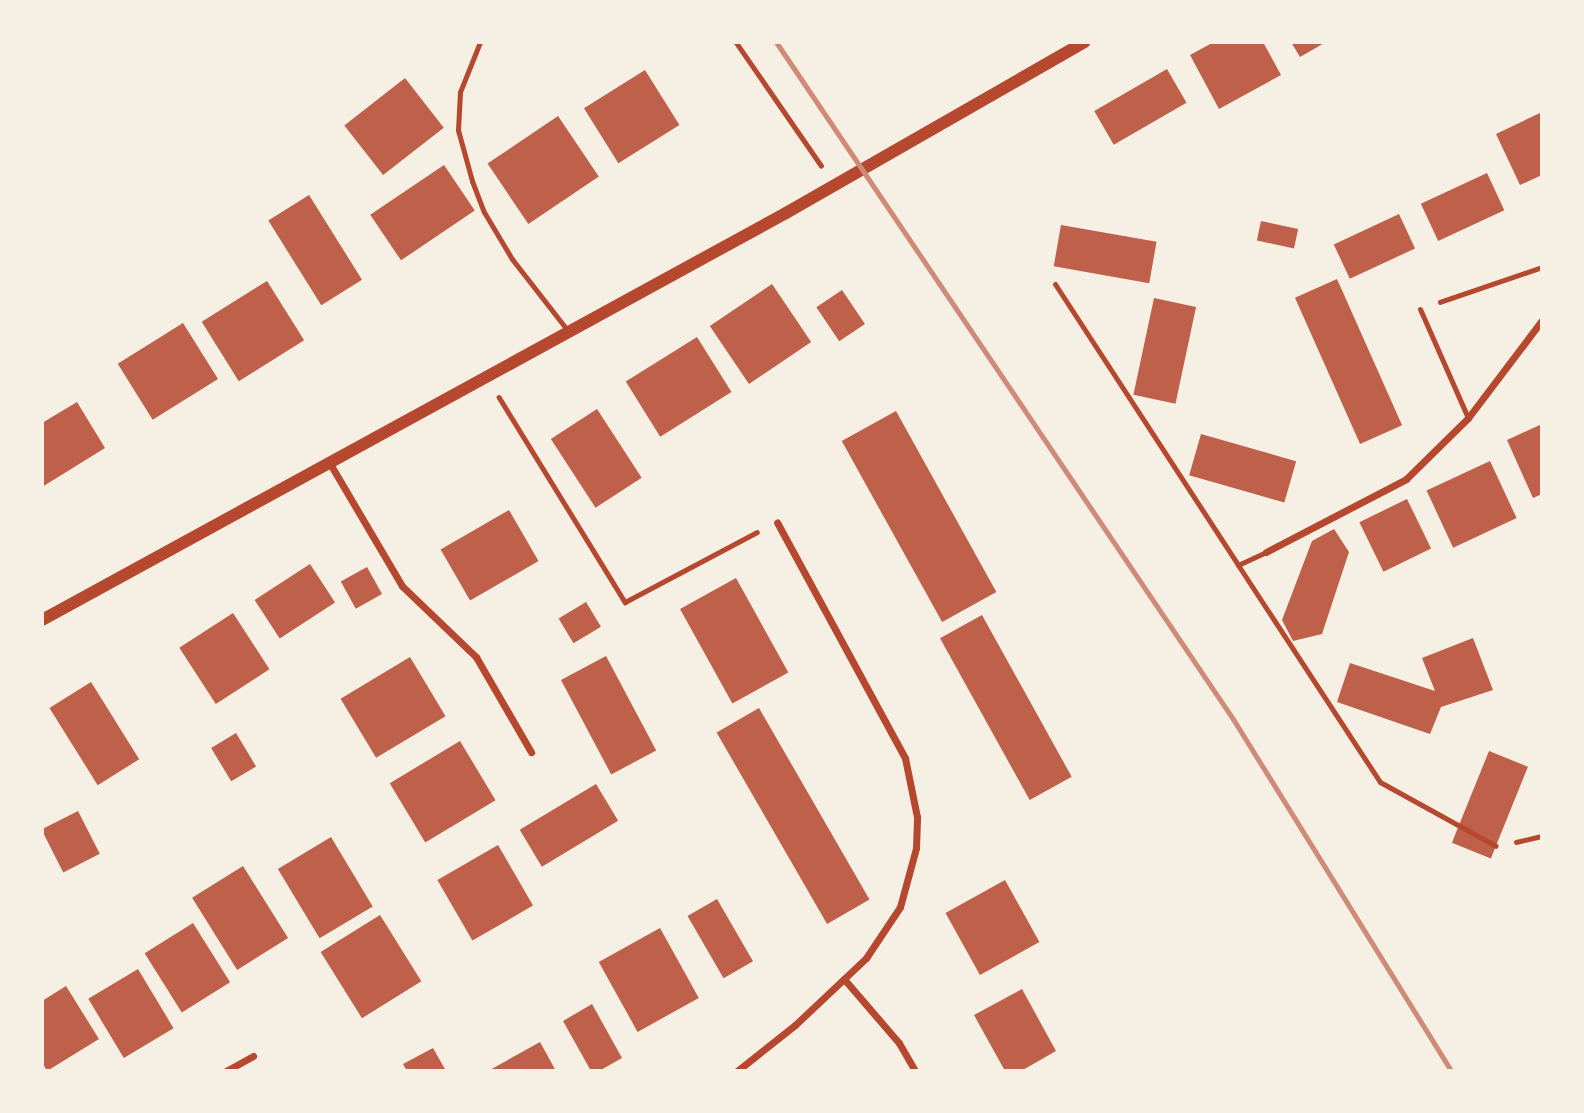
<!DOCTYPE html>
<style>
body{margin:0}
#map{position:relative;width:1584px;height:1113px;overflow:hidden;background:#f6efe4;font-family:"Fira Sans Condensed",sans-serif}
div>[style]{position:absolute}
.building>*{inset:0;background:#bf614a;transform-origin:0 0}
.path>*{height:4.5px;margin:-2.25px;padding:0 2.25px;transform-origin:2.25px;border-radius:2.25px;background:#b5482f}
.service>*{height:5px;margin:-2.5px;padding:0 2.5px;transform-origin:2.5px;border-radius:2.5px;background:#b5482f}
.minor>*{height:7px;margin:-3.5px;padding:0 3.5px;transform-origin:3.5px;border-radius:3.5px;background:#b5482f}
.tertiary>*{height:12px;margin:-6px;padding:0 6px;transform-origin:6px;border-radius:6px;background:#b5482f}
.rail>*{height:5px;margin:-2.5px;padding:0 2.5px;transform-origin:2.5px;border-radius:2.5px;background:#cf8b77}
span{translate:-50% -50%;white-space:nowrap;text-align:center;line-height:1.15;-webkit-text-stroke:5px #f6efe4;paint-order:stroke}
.frame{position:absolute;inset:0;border:44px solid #f6efe4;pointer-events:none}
</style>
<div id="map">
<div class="building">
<i style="clip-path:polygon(1214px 42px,1263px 42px,1281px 75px,1219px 109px,1190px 55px)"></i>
<i style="clip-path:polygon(1291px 42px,1326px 42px,1300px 57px)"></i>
<i style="left:1167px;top:69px;width:39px;height:84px;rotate:60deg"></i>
<i style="left:645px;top:70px;width:65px;height:72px;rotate:58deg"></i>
<i style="left:405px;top:78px;width:63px;height:77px;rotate:52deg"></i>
<i style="clip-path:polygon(1542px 112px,1542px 175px,1520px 185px,1496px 134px)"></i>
<i style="left:558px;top:116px;width:73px;height:85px;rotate:56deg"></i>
<i style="left:444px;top:165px;width:55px;height:89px;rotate:56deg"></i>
<i style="left:1487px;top:173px;width:41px;height:73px;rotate:65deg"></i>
<i style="left:309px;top:195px;width:100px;height:48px;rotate:58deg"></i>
<i style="left:1399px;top:214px;width:38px;height:72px;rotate:65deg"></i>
<i style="left:1261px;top:221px;width:38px;height:20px;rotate:12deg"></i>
<i style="left:1061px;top:225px;width:97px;height:42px;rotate:10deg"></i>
<i style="left:1337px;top:279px;width:160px;height:46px;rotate:66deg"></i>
<i style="left:267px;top:281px;width:70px;height:77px;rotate:58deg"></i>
<i style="left:772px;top:284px;width:70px;height:75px;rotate:56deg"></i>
<i style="left:842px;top:290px;width:41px;height:31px;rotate:56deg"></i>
<i style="left:1154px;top:298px;width:43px;height:99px;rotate:12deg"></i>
<i style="left:183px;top:323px;width:66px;height:77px;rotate:58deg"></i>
<i style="left:697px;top:337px;width:65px;height:84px;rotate:58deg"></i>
<i style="clip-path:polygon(77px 402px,105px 448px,42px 487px,42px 423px)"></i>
<i style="left:597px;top:409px;width:82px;height:55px;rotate:57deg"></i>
<i style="left:896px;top:411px;width:207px;height:62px;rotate:61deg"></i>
<i style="clip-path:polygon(1542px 424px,1542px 494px,1533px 498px,1507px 440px)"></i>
<i style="left:1201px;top:434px;width:99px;height:43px;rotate:16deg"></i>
<i style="left:1490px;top:461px;width:63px;height:70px;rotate:65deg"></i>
<i style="left:1407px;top:499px;width:55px;height:53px;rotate:64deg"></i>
<i style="left:509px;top:510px;width:59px;height:79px;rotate:60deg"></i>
<i style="clip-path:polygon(1334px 529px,1349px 552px,1322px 634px,1293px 641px,1282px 620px,1312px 541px)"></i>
<i style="left:310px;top:564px;width:46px;height:66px;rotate:57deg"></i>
<i style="left:367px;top:567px;width:31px;height:30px;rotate:61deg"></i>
<i style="left:736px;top:578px;width:108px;height:64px;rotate:61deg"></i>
<i style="left:586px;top:602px;width:29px;height:32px;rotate:59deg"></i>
<i style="left:233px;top:613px;width:67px;height:64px;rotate:57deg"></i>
<i style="left:982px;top:615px;width:185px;height:48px;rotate:61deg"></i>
<i style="clip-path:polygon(1473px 638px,1493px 690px,1441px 707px,1430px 734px,1337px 702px,1350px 663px,1435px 691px,1422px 658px)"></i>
<i style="left:606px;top:656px;width:107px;height:51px;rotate:62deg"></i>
<i style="left:410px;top:657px;width:69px;height:81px;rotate:59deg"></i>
<i style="left:91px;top:682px;width:91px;height:49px;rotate:58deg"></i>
<i style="left:759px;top:708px;width:221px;height:49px;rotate:60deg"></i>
<i style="left:236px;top:733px;width:39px;height:29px;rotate:59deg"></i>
<i style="left:460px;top:741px;width:69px;height:82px;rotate:59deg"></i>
<i style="left:1489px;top:751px;width:42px;height:99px;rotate:22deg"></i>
<i style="left:596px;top:784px;width:43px;height:89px;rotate:59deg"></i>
<i style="left:78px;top:811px;width:48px;height:41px;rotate:63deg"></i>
<i style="left:331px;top:837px;width:81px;height:62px;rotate:59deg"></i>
<i style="left:498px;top:845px;width:70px;height:70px;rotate:60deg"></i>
<i style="left:243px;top:866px;width:85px;height:60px;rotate:58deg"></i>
<i style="left:1005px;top:880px;width:71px;height:68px;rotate:61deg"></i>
<i style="left:717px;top:899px;width:72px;height:34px;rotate:60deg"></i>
<i style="left:380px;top:915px;width:78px;height:70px;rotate:58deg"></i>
<i style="left:193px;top:923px;width:70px;height:57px;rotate:58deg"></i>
<i style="left:660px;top:928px;width:80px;height:70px;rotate:61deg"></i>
<i style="left:138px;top:969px;width:69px;height:58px;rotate:59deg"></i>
<i style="clip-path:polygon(66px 986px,99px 1039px,47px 1071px,42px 1062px,42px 1001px)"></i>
<i style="clip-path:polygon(1022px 989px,1056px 1051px,1021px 1071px,1005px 1071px,974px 1015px)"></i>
<i style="clip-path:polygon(592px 1004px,622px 1058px,599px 1071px,591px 1071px,563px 1021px)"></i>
<i style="clip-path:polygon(540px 1042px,556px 1071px,488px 1071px)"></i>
<i style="clip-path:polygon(433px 1048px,446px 1071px,407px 1071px,403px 1064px)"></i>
</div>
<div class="path">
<i style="left:736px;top:42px;width:150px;rotate:55.4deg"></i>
<i style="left:1440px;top:302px;width:108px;rotate:-18.9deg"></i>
<i style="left:499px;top:397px;width:241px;rotate:58.4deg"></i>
<i style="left:625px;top:602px;width:149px;rotate:-27.9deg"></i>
<i style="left:1516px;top:842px;width:27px;rotate:-13deg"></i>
</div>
<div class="service">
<i style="left:480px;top:42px;width:54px;rotate:111.8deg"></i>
<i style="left:460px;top:92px;width:38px;rotate:93deg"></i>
<i style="left:458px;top:130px;width:53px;rotate:74.6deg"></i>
<i style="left:472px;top:181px;width:33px;rotate:69deg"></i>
<i style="left:484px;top:212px;width:55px;rotate:59.2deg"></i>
<i style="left:512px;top:259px;width:91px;rotate:52.1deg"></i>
<i style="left:1055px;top:284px;width:335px;rotate:56.9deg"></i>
<i style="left:1238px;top:565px;width:31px;rotate:-25deg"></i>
<i style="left:1420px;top:309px;width:119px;rotate:66.2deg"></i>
<i style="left:1238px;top:565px;width:259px;rotate:56.8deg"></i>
<i style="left:1380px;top:782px;width:132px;rotate:28.9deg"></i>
</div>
<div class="minor">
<i style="left:329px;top:462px;width:144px;rotate:59.5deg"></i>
<i style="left:402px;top:586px;width:103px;rotate:43.8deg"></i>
<i style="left:476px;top:657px;width:110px;rotate:59.9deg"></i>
<i style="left:1266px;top:552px;width:158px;rotate:-27.5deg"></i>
<i style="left:1406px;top:479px;width:87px;rotate:-44.5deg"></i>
<i style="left:1468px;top:418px;width:123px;rotate:-52.9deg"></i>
<i style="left:844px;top:979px;width:84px;rotate:49.3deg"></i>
<i style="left:899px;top:1043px;width:32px;rotate:60deg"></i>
<i style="left:226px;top:1071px;width:31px;rotate:-29deg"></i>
<i style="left:737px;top:1071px;width:74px;rotate:-38.4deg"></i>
<i style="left:795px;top:1025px;width:98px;rotate:-43.3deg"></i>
<i style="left:866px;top:958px;width:61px;rotate:-56.3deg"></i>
<i style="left:900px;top:907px;width:61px;rotate:-74.8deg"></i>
<i style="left:916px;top:848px;width:31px;rotate:-88deg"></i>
<i style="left:917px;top:817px;width:60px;rotate:-101.5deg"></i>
<i style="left:905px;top:758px;width:268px;rotate:-118.5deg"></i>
</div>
<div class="tertiary">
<i style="left:42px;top:620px;width:848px;rotate:-28.68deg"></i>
<i style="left:786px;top:213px;width:344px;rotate:-29.8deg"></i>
</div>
<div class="rail">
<i style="left:776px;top:42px;width:817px;rotate:55.98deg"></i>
<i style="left:1233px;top:719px;width:414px;rotate:58.2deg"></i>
</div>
<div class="frame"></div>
</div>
